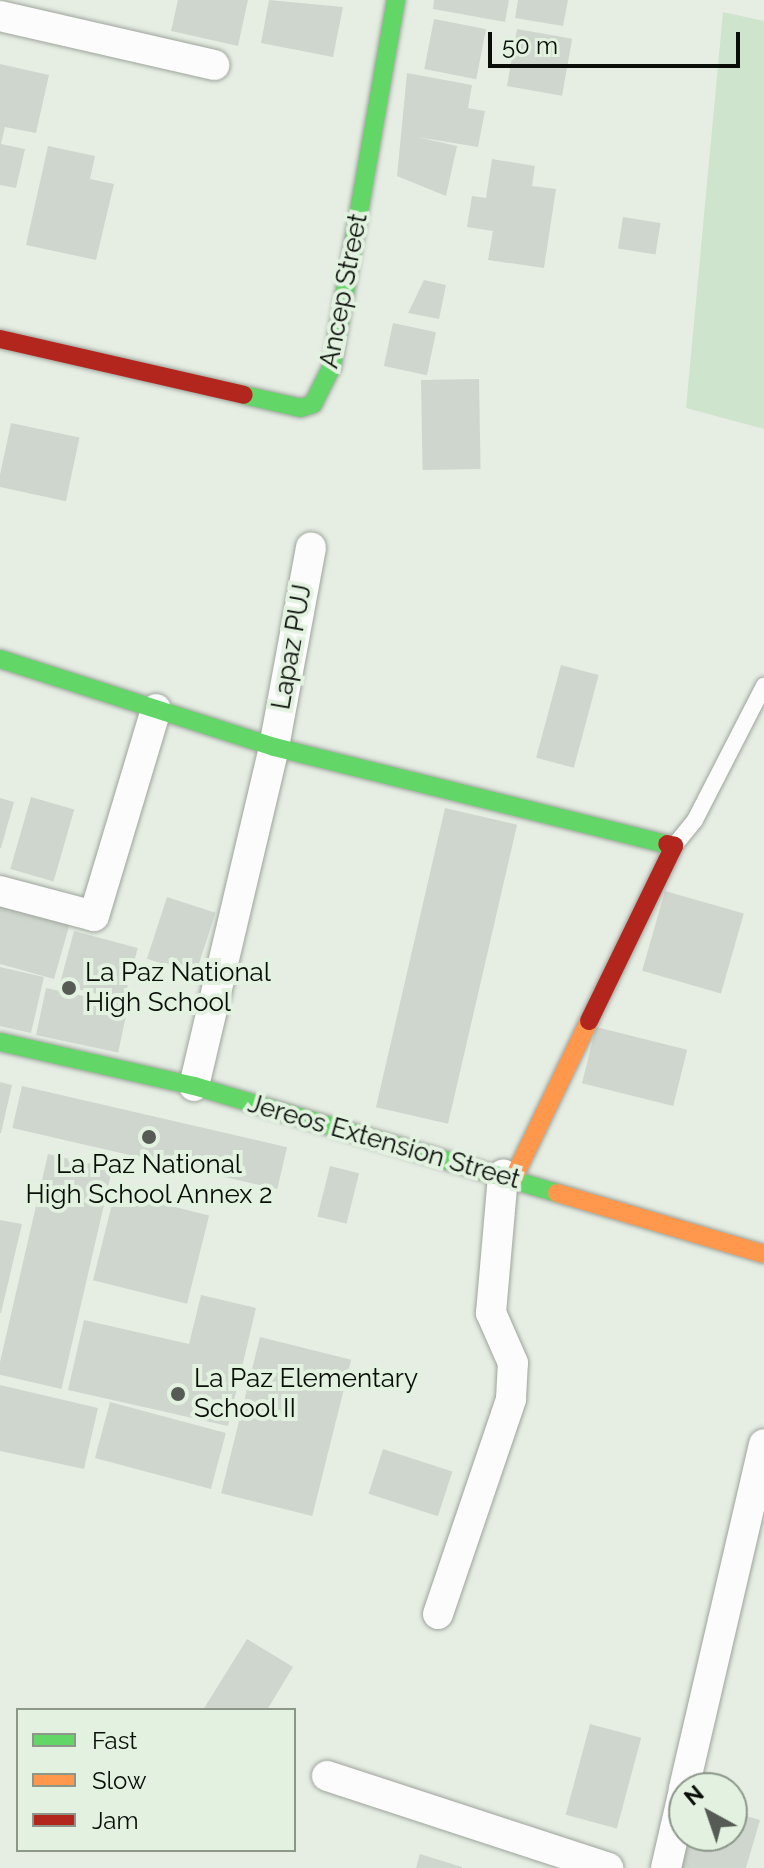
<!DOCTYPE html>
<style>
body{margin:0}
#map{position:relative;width:764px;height:1868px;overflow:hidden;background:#e6eee4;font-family:Raleway,sans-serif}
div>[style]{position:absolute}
.green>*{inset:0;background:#cfe4cc}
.building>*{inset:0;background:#cfd6ce;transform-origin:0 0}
.roads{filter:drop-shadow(0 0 2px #9ea49c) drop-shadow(0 0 2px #9ea49c)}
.lane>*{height:16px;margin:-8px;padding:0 8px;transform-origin:8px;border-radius:8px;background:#fbfcfb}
.street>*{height:30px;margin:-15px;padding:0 15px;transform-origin:15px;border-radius:15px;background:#fbfcfb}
.fast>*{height:18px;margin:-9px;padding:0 9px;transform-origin:9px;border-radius:9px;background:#63d668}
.slow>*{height:18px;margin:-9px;padding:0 9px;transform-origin:9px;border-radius:9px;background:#ff974d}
.jam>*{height:18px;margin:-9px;padding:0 9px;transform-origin:9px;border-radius:9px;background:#b3261e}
.dots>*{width:22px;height:22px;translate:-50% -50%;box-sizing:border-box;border:4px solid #e3f2e0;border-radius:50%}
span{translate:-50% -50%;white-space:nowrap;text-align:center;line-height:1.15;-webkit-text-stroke:8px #e3f2e0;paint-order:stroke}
.street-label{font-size:26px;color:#090e08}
.poi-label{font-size:26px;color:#090e08}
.left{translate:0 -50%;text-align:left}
.legend{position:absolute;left:16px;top:1708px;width:280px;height:144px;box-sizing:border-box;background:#e3f2e0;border:2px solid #8c978a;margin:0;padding:10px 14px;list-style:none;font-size:24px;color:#090e08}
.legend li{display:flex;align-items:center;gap:16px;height:40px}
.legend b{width:40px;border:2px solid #8c978a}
.north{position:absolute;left:668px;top:1772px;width:80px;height:80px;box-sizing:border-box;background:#e3f2e0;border:2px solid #8c978a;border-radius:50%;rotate:320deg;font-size:22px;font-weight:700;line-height:32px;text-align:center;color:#090e08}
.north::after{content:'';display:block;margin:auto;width:28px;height:36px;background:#565c55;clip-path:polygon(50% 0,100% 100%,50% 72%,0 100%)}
.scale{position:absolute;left:488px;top:32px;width:252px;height:36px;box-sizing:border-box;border:4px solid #090e08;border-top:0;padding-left:10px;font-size:24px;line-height:28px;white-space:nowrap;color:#090e08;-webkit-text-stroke:6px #e3f2e0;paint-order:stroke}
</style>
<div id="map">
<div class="green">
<i style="clip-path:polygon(723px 12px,764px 21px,764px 429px,686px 408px)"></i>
</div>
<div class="building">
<i style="clip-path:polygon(178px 0,248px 0,238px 46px,171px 31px)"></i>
<i style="clip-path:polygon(269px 0,343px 7px,333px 57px,261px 43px)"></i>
<i style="clip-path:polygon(434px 0,509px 0,505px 22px,433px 9px)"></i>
<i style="clip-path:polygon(518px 0,568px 0,563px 26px,515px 18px)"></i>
<i style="left:434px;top:19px;width:53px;height:51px;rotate:11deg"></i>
<i style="left:517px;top:29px;width:56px;height:58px;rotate:10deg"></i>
<i style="clip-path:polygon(0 64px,49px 75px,36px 133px,5px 127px,1px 144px,25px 149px,16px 188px,0 185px)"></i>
<i style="clip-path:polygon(407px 73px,472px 85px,468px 108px,485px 111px,478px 147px,417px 137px,457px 146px,446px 196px,397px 176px)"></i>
<i style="clip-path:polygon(48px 146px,95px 156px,90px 179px,114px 184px,96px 260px,26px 245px)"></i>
<i style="clip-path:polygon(492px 159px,535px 166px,532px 186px,556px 189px,544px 268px,488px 260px,493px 231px,467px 227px,472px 196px,486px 198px)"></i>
<i style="left:623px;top:217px;width:38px;height:32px;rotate:9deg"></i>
<i style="clip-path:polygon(424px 280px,446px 285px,439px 319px,408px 313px)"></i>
<i style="left:393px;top:323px;width:44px;height:44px;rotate:12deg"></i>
<i style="left:479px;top:379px;width:90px;height:58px;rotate:89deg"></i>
<i style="left:11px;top:423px;width:70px;height:65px;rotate:12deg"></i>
<i style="left:561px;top:665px;width:39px;height:96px;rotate:15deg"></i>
<i style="left:31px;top:797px;width:45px;height:75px;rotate:16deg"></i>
<i style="clip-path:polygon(0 798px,14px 802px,1px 848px,0 848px)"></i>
<i style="left:445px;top:808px;width:74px;height:307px;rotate:13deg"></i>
<i style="left:665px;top:891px;width:82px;height:83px;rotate:16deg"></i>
<i style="left:167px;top:897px;width:51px;height:65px;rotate:18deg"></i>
<i style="clip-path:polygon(0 904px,70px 923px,54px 979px,0 964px)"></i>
<i style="left:74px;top:931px;width:66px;height:55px;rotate:15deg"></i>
<i style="clip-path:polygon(0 967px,44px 977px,31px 1033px,0 1026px)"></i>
<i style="left:46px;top:988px;width:84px;height:48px;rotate:12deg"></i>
<i style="left:596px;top:1027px;width:94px;height:58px;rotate:14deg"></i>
<i style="clip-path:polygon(0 1082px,12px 1085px,1px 1133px,0 1133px)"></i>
<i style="left:22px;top:1086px;width:272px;height:43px;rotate:13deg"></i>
<i style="left:48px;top:1154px;width:66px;height:226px;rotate:13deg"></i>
<i style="left:330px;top:1166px;width:30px;height:52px;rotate:14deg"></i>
<i style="left:115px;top:1192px;width:97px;height:91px;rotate:14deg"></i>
<i style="clip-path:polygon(0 1220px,22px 1224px,1px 1313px,0 1313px)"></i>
<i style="clip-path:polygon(201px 1295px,256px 1308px,228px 1426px,68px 1390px,84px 1320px,189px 1344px)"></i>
<i style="left:260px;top:1337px;width:94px;height:161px;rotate:14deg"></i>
<i style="clip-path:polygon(0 1385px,98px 1408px,84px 1469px,0 1451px)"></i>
<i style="left:110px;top:1402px;width:120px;height:58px;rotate:15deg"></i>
<i style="left:383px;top:1449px;width:73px;height:47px;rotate:18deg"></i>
<i style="clip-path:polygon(247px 1639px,293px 1667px,267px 1710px,203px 1710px)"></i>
<i style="left:590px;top:1724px;width:53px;height:94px;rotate:15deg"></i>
<i style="clip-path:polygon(732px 1812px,760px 1820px,746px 1868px,676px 1868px,685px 1836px,732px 1836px)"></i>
<i style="clip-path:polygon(420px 1854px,462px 1867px,462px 1868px,416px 1868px)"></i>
</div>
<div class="roads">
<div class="lane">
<i style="left:674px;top:846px;width:33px;rotate:-51deg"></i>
<i style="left:695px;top:820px;width:151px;rotate:-62.8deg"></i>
</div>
<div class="street">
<i style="left:0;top:16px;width:220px;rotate:12.9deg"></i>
<i style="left:0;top:891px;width:97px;rotate:14.9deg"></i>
<i style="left:94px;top:916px;width:216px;rotate:-73.3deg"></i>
<i style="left:194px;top:1086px;width:348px;rotate:-76.7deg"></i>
<i style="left:274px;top:747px;width:203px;rotate:-79.5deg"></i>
<i style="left:438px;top:1614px;width:227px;rotate:-71.2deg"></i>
<i style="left:511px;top:1399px;width:36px;rotate:-87deg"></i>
<i style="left:513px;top:1363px;width:55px;rotate:-113.7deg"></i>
<i style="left:491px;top:1313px;width:139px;rotate:-85deg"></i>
<i style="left:327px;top:1776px;width:296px;rotate:18.1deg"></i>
<i style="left:684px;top:1788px;width:353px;rotate:-76.9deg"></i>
<i style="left:666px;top:1868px;width:80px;rotate:-77deg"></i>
</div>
<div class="fast">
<i style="left:244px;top:395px;width:58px;rotate:12.8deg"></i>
<i style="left:301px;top:408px;width:13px;rotate:-18deg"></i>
<i style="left:313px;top:404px;width:42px;rotate:-63.4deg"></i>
<i style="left:332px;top:366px;width:372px;rotate:-80.1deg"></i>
<i style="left:0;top:659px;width:288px;rotate:17.8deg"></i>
<i style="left:274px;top:747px;width:405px;rotate:13.9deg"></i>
<i style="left:0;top:1042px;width:199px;rotate:12.8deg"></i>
<i style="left:194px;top:1086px;width:378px;rotate:16.4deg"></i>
</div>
<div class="slow">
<i style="left:513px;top:1179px;width:175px;rotate:-64.3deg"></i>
<i style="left:557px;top:1193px;width:216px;rotate:16.4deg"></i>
</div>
<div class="jam">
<i style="left:0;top:339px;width:250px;rotate:12.9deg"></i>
<i style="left:589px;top:1021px;width:195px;rotate:-64.1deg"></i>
<i style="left:674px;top:846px;width:7px;rotate:-164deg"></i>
</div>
</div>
<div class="dots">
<i style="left:69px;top:988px;background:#565c55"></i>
<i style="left:149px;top:1137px;background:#565c55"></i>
<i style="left:178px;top:1394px;background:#565c55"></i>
</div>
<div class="street-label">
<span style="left:344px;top:291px;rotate:-79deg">Ancep Street</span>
<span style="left:292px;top:647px;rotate:-80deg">Lapaz PUJ</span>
<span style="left:384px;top:1142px;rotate:16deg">Jereos Extension Street</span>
</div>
<div class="poi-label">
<span class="left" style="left:85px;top:988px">La Paz National<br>High School</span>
<span style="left:149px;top:1180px">La Paz National<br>High School Annex 2</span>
<span class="left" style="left:194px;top:1394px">La Paz Elementary<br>School II</span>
</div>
<ul class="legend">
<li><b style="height:10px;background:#63d668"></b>Fast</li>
<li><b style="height:10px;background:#ff974d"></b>Slow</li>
<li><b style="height:10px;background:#b3261e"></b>Jam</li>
</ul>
<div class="north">N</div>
<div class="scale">50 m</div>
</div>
